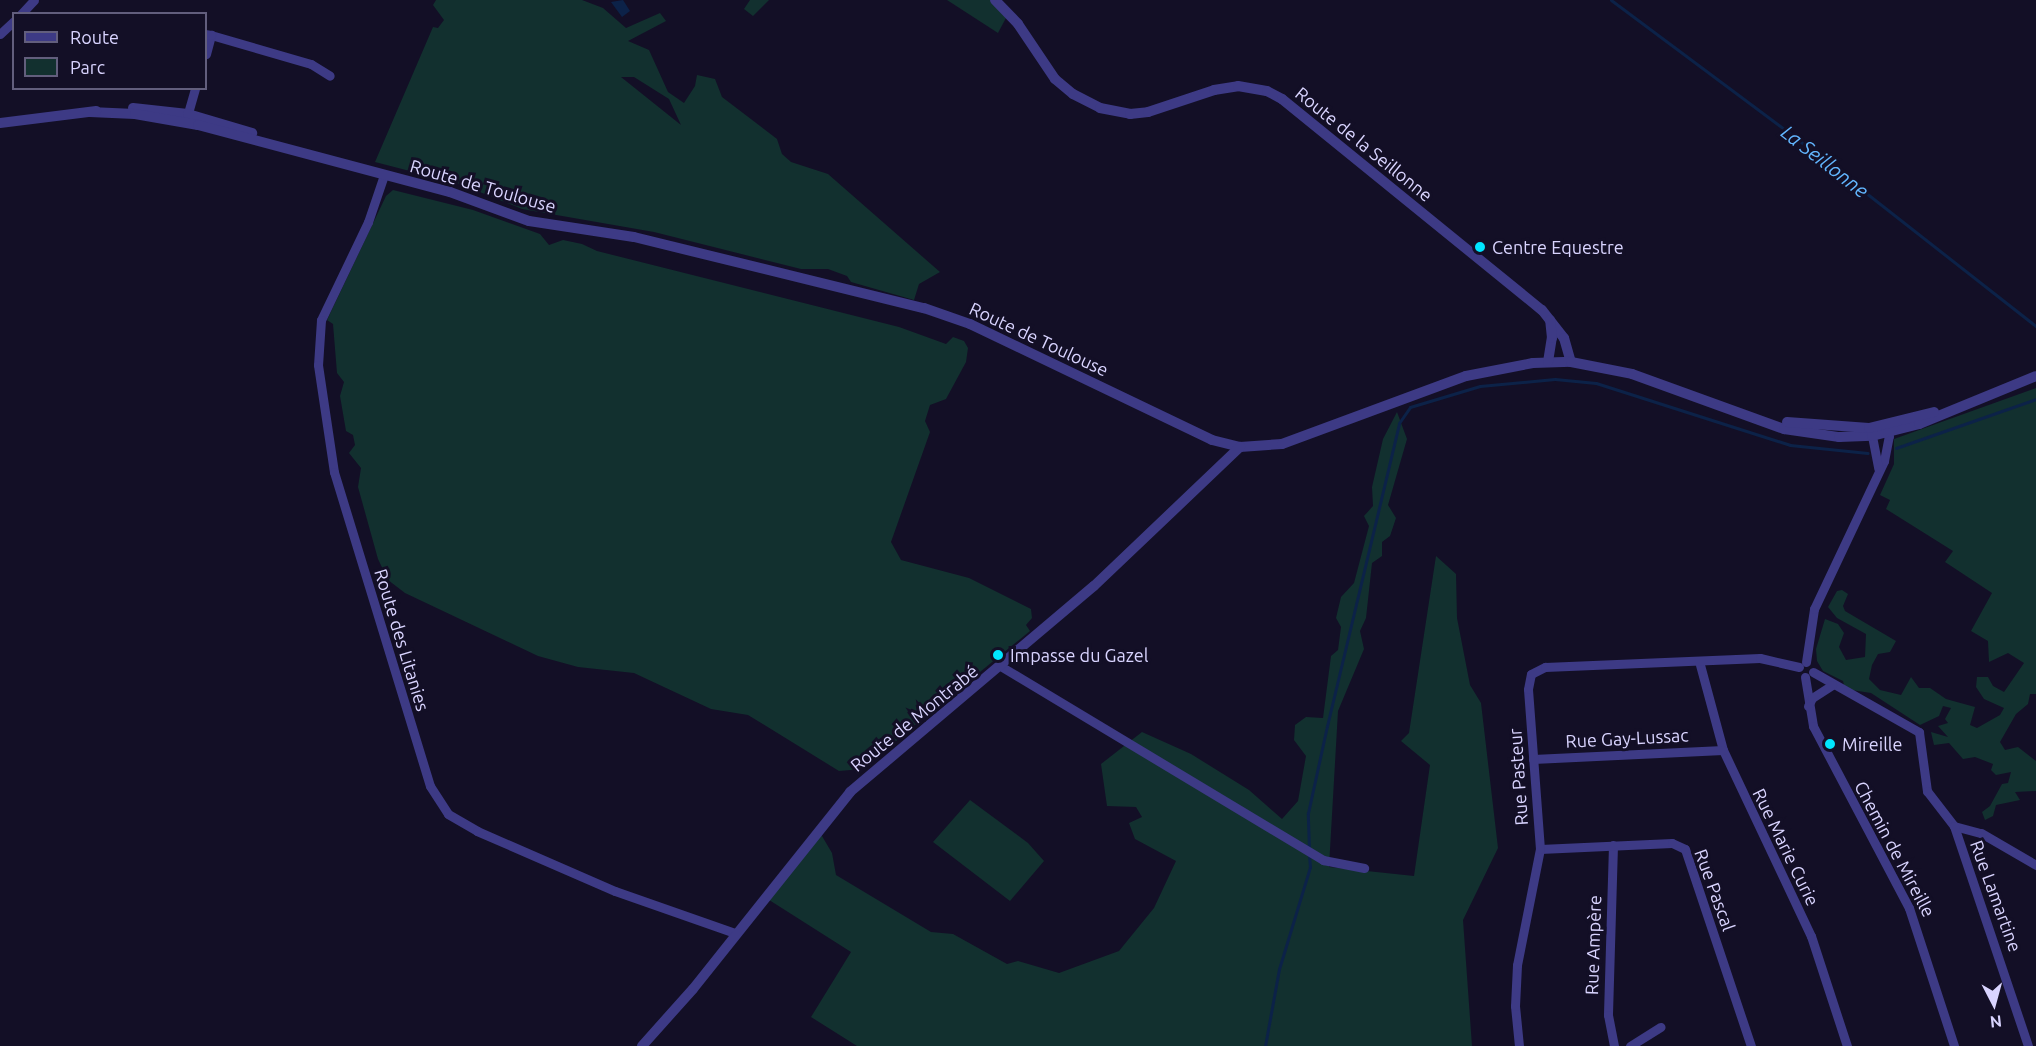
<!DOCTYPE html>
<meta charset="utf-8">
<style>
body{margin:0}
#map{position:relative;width:2036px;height:1046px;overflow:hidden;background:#130f26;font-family:Ubuntu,sans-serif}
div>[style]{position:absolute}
.green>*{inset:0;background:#12302f}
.water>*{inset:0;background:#0c2248}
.stream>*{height:3px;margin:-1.5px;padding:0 1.5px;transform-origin:1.5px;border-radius:1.5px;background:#0c2248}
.minor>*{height:9px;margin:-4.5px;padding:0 4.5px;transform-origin:4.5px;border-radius:4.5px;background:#3d3a85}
.tertiary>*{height:10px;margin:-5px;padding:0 5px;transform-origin:5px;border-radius:5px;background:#3d3a85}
.dots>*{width:16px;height:16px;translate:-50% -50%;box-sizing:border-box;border:3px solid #130f26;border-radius:50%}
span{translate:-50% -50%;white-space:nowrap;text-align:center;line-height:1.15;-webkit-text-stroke:6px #130f26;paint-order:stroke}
.street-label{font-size:18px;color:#d9d4ff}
.poi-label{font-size:18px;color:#d9d4ff}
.left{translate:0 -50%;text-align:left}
.water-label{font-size:20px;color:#62b6ff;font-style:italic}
.legend{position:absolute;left:12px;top:12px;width:195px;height:78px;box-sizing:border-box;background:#130f26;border:2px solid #625e7d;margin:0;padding:8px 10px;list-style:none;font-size:18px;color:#d9d4ff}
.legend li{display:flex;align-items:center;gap:12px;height:30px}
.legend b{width:30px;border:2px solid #625e7d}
.north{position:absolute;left:1964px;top:974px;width:60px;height:60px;-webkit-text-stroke:4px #130f26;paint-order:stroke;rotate:174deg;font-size:16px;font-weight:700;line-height:24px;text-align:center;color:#d9d4ff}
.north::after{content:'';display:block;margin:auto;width:21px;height:27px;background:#d9d4ff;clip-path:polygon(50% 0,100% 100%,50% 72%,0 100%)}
</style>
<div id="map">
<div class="green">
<i style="clip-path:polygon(evenodd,436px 0,582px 0,603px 8px,626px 28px,660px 13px,666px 21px,628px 41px,649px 50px,668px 92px,684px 103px,695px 86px,697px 75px,715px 79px,722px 97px,777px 139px,782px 154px,791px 162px,828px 174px,940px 272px,919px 284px,914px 300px,851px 282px,847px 276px,828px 269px,801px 269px,654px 232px,522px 209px,460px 184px,375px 162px,433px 27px,438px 28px,444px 20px,433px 5px,436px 0,621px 77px,634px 77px,669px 99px,681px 125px,621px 77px)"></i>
<i style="clip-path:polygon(750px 0,769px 0,753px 16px,744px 9px)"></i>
<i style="clip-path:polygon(947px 0,991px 0,1007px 16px,998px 33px)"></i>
<i style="clip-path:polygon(393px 190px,473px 210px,540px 234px,549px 245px,563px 240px,582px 244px,597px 251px,899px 327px,946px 344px,953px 337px,964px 341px,968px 348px,966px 362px,946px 399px,930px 405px,925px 421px,930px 432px,891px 542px,901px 560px,969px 578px,1031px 609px,1032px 618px,1026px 625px,1030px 631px,862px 769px,839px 771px,748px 715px,711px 709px,634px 673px,578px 667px,538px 656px,405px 593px,388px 580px,378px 559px,358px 487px,361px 468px,349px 453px,355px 445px,353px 435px,346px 431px,340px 396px,344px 382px,337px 373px,333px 324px,327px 320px,386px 196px)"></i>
<i style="clip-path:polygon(2036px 388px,2036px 694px,2030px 694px,2028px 704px,2016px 714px,2000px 742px,2005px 750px,2018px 747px,2036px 761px,2036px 791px,2015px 792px,2020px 800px,1996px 805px,1993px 816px,1985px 820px,1982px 812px,1990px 806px,2002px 784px,2008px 783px,2011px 772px,1996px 775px,1991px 770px,1993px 764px,1975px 757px,1963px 759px,1949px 743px,1934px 745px,1931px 732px,1948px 737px,1938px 726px,1948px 723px,1945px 719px,1951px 708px,1943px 706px,1939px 716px,1920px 725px,1871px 693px,1845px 689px,1843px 681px,1823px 671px,1817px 661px,1816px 649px,1825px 619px,1838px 624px,1844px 633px,1839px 647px,1846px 660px,1865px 657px,1866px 634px,1837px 618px,1828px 607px,1837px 591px,1842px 590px,1848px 594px,1843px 606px,1845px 611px,1896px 641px,1890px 652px,1878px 654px,1872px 665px,1869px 679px,1880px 690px,1901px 695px,1911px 677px,1919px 688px,1930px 688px,1946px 699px,1975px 707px,1970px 725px,1977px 728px,2000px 715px,2004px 708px,1984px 699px,1976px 687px,1977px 677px,1988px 677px,1993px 686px,2004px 692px,2024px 663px,2008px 653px,1989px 662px,1988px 641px,1971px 631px,1992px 593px,1945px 562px,1953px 551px,1886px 509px,1890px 500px,1880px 495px,1894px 464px,1894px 439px)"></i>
<i style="clip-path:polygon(1397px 412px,1407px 439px,1388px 505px,1396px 518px,1390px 536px,1382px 542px,1382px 556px,1372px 563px,1366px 618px,1360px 631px,1364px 649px,1338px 711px,1329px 867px,1414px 876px,1430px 765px,1401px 741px,1409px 733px,1436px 556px,1456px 574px,1457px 618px,1470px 685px,1481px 703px,1498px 848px,1463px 920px,1472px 1046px,857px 1046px,811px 1017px,851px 952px,766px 898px,819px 831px,832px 853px,836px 875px,931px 932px,953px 934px,1007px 964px,1018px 961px,1059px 973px,1119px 951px,1154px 908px,1176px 861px,1135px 839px,1129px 823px,1142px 817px,1136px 807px,1107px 806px,1101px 764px,1142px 732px,1191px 754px,1249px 790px,1282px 819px,1298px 801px,1306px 756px,1294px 740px,1295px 725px,1306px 717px,1323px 718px,1331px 656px,1338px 650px,1341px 627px,1336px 618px,1341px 597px,1354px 583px,1369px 526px,1364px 516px,1373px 506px,1372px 487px,1383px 439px)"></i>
<i style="clip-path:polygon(970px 800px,1028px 843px,1044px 861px,1010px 901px,933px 842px)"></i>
</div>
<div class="water">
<i style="clip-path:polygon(623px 0,630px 11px,622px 17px,611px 2px)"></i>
</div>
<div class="stream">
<i style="left:1611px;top:0;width:219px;rotate:36.7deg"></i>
<i style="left:1787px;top:131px;width:316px;rotate:38.1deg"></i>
<i style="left:1896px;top:448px;width:148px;rotate:-19.3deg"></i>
<i style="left:1309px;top:849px;width:36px;rotate:-92deg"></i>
<i style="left:1308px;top:813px;width:89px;rotate:-77.7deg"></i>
<i style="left:1327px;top:726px;width:311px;rotate:-76.6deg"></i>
<i style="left:1399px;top:423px;width:19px;rotate:-55deg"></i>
<i style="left:1410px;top:407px;width:73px;rotate:-16.7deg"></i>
<i style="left:1480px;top:386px;width:75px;rotate:-5.3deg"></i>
<i style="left:1555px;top:379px;width:41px;rotate:5.6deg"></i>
<i style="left:1596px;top:383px;width:204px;rotate:17.7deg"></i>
<i style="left:1790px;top:445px;width:78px;rotate:5.9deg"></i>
<i style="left:1265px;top:1046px;width:78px;rotate:-79.7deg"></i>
<i style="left:1279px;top:969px;width:107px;rotate:-73.1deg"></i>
<i style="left:1310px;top:867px;width:11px;rotate:-95deg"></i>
</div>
<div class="minor">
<i style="left:21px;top:14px;width:19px;rotate:-47deg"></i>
<i style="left:0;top:34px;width:19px;rotate:-43deg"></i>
<i style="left:211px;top:35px;width:104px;rotate:16.2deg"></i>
<i style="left:311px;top:64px;width:22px;rotate:32deg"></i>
<i style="left:206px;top:54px;width:20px;rotate:-75deg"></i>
<i style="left:211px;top:35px;width:5px;rotate:-169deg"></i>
<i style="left:186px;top:120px;width:33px;rotate:-74deg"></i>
<i style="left:384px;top:175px;width:50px;rotate:108.8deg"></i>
<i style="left:368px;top:222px;width:109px;rotate:115.6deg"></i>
<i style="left:321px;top:320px;width:45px;rotate:93.8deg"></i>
<i style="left:318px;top:365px;width:108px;rotate:81.5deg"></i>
<i style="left:334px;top:472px;width:328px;rotate:73deg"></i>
<i style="left:430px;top:786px;width:33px;rotate:57deg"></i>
<i style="left:448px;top:814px;width:34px;rotate:30deg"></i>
<i style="left:477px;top:831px;width:150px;rotate:23.5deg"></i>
<i style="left:615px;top:891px;width:127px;rotate:19.3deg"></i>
<i style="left:1699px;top:661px;width:92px;rotate:74.9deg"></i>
<i style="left:1723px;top:750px;width:206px;rotate:64.7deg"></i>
<i style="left:1811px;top:936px;width:116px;rotate:71.9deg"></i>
<i style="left:1806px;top:662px;width:54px;rotate:-81.4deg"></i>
<i style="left:1814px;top:609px;width:164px;rotate:-64.7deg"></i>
<i style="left:1884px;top:461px;width:25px;rotate:-79deg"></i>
<i style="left:1889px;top:436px;width:13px;rotate:-132deg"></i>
<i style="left:1880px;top:426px;width:13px;rotate:129deg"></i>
<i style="left:1872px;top:436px;width:33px;rotate:79deg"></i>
<i style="left:1002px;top:667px;width:375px;rotate:31deg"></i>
<i style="left:1323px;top:860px;width:42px;rotate:11deg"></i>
<i style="left:1813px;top:672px;width:122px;rotate:29.5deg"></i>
<i style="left:1919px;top:732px;width:60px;rotate:82.3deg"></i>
<i style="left:1927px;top:791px;width:44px;rotate:52.4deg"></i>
<i style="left:1954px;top:826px;width:28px;rotate:15deg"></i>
<i style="left:1981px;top:833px;width:64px;rotate:30.2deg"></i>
<i style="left:1805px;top:677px;width:50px;rotate:80.7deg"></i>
<i style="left:1813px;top:726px;width:206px;rotate:62.2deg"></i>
<i style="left:1909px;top:908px;width:145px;rotate:71.9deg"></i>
<i style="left:1808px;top:706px;width:9px;rotate:-63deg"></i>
<i style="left:1812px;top:698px;width:24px;rotate:-33deg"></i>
<i style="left:1533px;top:759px;width:190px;rotate:-2.7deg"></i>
<i style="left:1954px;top:826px;width:232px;rotate:71.4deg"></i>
<i style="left:1613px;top:845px;width:170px;rotate:91.7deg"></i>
<i style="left:1608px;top:1015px;width:32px;rotate:79deg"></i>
<i style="left:1540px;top:849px;width:132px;rotate:-2.6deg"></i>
<i style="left:1672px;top:843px;width:14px;rotate:25deg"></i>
<i style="left:1685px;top:849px;width:208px;rotate:71.5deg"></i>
<i style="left:1519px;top:1046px;width:40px;rotate:-95.7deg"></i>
<i style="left:1515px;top:1006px;width:41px;rotate:-87.2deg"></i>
<i style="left:1517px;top:965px;width:118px;rotate:-78.8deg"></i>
<i style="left:1540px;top:849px;width:160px;rotate:-94.3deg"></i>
<i style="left:1528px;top:689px;width:15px;rotate:-79deg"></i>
<i style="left:1531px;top:674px;width:16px;rotate:-27deg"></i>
<i style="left:1545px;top:667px;width:215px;rotate:-2.4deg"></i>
<i style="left:1760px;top:658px;width:40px;rotate:13deg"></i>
<i style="left:1630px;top:1046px;width:36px;rotate:-32deg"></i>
</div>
<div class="tertiary">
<i style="left:995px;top:0;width:33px;rotate:46deg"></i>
<i style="left:1018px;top:24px;width:66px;rotate:56.1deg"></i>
<i style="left:1055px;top:79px;width:23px;rotate:40deg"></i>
<i style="left:1073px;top:94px;width:30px;rotate:27deg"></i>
<i style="left:1100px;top:108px;width:31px;rotate:11deg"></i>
<i style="left:1130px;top:114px;width:18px;rotate:-6deg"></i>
<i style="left:1148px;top:112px;width:70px;rotate:-18.4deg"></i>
<i style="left:1214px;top:90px;width:24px;rotate:-9deg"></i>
<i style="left:1238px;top:86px;width:29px;rotate:10deg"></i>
<i style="left:1267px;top:91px;width:17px;rotate:28deg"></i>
<i style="left:1282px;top:99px;width:335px;rotate:39.1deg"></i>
<i style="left:1542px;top:310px;width:36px;rotate:52deg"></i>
<i style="left:1564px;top:338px;width:25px;rotate:74deg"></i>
<i style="left:133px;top:108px;width:55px;rotate:6.2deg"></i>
<i style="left:188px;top:114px;width:67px;rotate:16.5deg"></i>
<i style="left:90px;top:112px;width:45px;rotate:2.5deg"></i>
<i style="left:135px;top:114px;width:64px;rotate:9.9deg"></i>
<i style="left:198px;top:125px;width:261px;rotate:14.9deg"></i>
<i style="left:450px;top:192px;width:84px;rotate:20.2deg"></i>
<i style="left:529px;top:221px;width:106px;rotate:8.7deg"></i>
<i style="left:634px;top:237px;width:299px;rotate:13.8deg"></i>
<i style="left:924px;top:308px;width:49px;rotate:19.2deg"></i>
<i style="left:970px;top:324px;width:268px;rotate:25.6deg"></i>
<i style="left:1212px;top:440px;width:29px;rotate:14deg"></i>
<i style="left:1240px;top:447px;width:42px;rotate:-4.1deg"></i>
<i style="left:1282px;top:444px;width:196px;rotate:-20.3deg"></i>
<i style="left:1466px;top:376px;width:68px;rotate:-11deg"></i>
<i style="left:1533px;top:363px;width:38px;rotate:-2deg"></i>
<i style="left:1571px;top:362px;width:62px;rotate:11.1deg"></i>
<i style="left:1632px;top:374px;width:162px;rotate:19.9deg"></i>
<i style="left:1784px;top:429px;width:56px;rotate:8.3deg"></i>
<i style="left:1839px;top:437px;width:33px;rotate:-2deg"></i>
<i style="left:1872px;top:436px;width:49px;rotate:-14.3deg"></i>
<i style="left:1919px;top:424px;width:126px;rotate:-22.3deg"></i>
<i style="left:0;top:123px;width:97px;rotate:-7.1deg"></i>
<i style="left:1548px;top:362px;width:24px;rotate:-81deg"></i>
<i style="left:1552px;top:338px;width:18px;rotate:-96deg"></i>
<i style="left:1787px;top:422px;width:82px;rotate:4.2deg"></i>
<i style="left:1869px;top:428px;width:67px;rotate:-13.8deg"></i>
<i style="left:642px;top:1046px;width:76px;rotate:-48.2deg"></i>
<i style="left:693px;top:989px;width:252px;rotate:-51.4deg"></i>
<i style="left:850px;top:792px;width:319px;rotate:-40.2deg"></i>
<i style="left:1094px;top:586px;width:202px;rotate:-43.6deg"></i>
</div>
<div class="dots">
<i style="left:1480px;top:247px;background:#00e5ff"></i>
<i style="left:998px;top:655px;background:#00e5ff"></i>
<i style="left:1830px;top:744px;background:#00e5ff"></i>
</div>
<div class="street-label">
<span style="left:1364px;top:144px;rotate:39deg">Route de la Seillonne</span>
<span style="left:483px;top:186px;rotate:16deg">Route de Toulouse</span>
<span style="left:1039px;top:339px;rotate:25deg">Route de Toulouse</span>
<span style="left:402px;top:640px;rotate:73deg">Route des Litanies</span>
<span style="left:914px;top:718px;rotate:-39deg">Route de Montrabé</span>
<span style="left:1627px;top:738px;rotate:-3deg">Rue Gay-Lussac</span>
<span style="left:1518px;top:777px;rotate:-94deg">Rue Pasteur</span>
<span style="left:1786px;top:847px;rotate:64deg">Rue Marie Curie</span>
<span style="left:1895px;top:849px;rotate:62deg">Chemin de Mireille</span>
<span style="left:1715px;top:890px;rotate:70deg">Rue Pascal</span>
<span style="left:1996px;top:896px;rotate:70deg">Rue Lamartine</span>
<span style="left:1593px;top:945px;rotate:-88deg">Rue Ampère</span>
</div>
<div class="poi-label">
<span class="left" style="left:1492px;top:247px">Centre Equestre</span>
<span class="left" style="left:1010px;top:655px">Impasse du Gazel</span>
<span class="left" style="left:1842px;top:744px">Mireille</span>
</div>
<div class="water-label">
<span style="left:1825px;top:161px;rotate:38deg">La Seillonne</span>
</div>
<ul class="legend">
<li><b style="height:8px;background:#3d3a85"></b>Route</li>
<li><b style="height:16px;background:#12302f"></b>Parc</li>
</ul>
<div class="north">N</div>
</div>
